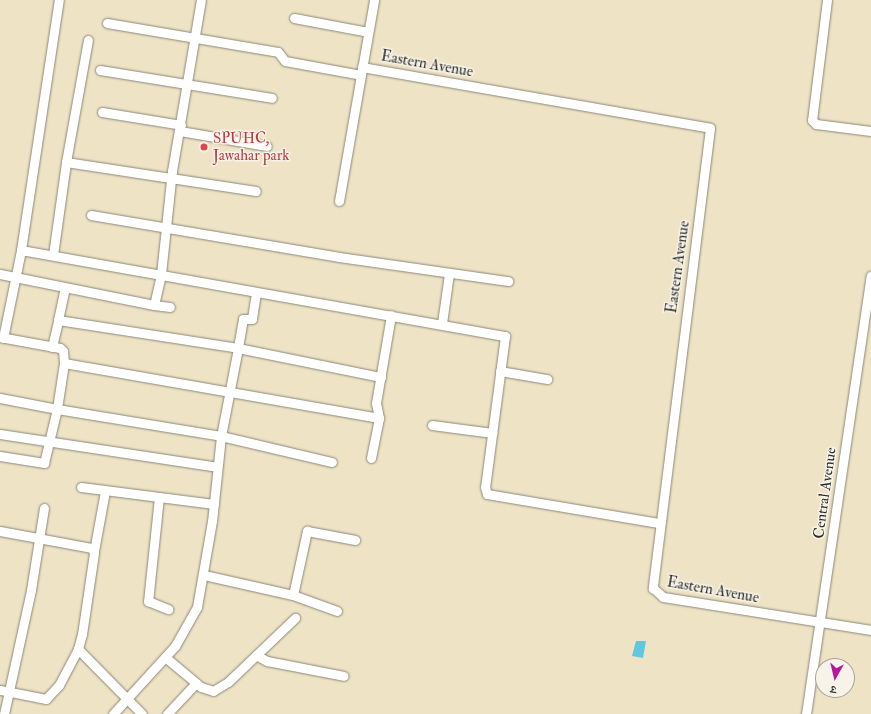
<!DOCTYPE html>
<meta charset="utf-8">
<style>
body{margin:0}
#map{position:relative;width:871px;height:714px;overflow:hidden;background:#eee3c5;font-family:"IM FELL Double Pica","Noto Serif Devanagari",serif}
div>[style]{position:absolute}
.water>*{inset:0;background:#61c7df}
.roads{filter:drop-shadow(0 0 1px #8c8778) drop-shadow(0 0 1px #8c8778)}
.minor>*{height:9px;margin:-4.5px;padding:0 4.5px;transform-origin:4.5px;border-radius:4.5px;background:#fff}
.dots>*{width:11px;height:11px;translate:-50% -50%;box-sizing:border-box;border:2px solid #f7f3e8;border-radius:50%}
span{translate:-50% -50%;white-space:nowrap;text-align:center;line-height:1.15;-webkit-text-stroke:3px #f7f3e8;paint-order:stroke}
.street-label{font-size:15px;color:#2b2b2b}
.health-label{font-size:15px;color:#be3a42}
.left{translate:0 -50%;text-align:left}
.north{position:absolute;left:815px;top:658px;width:40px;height:40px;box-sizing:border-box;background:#f7f3e8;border:1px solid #a5a39c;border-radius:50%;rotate:188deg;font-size:11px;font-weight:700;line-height:16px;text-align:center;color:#2b2b2b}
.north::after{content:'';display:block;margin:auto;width:14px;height:18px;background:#b5179e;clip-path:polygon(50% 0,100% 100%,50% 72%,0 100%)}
</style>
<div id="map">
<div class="water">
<i style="clip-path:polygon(636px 641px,646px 641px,643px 658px,632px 656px)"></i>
</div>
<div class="roads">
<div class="minor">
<i style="left:827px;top:0;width:121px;rotate:97.1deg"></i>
<i style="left:812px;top:120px;width:6px;rotate:45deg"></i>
<i style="left:816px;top:124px;width:55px;rotate:7.3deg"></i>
<i style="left:294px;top:18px;width:75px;rotate:10.7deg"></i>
<i style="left:107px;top:23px;width:173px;rotate:9.6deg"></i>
<i style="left:278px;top:52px;width:11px;rotate:52deg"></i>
<i style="left:285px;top:61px;width:77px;rotate:10.4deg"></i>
<i style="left:362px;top:67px;width:353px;rotate:9.9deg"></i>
<i style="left:710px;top:128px;width:464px;rotate:97.1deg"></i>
<i style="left:653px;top:588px;width:13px;rotate:42deg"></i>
<i style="left:663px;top:597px;width:211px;rotate:9deg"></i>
<i style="left:100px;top:70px;width:174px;rotate:9.2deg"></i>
<i style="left:102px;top:112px;width:80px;rotate:9.3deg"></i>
<i style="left:180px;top:131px;width:88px;rotate:9.8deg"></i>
<i style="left:66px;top:162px;width:192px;rotate:8.7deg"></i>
<i style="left:339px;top:201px;width:204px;rotate:-80.1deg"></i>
<i style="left:91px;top:215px;width:252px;rotate:9.6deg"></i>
<i style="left:339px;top:257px;width:171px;rotate:8.1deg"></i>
<i style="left:21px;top:250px;width:253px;rotate:-81.4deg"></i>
<i style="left:53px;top:255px;width:94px;rotate:-82deg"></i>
<i style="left:66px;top:162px;width:124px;rotate:-79.8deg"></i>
<i style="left:0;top:274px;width:157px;rotate:11.4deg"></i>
<i style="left:154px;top:305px;width:32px;rotate:-77deg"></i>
<i style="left:161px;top:274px;width:104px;rotate:-83.9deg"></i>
<i style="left:172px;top:171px;width:173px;rotate:-80.4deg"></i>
<i style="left:256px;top:293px;width:26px;rotate:99deg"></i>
<i style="left:252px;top:319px;width:9px;rotate:180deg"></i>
<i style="left:243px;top:319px;width:29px;rotate:100deg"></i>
<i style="left:238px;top:348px;width:146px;rotate:11.5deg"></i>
<i style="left:154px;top:305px;width:16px;rotate:7deg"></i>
<i style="left:58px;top:320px;width:33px;rotate:-78deg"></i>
<i style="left:442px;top:323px;width:49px;rotate:-81.9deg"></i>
<i style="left:0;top:337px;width:61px;rotate:10.4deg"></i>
<i style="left:60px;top:348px;width:4px;rotate:45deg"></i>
<i style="left:63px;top:351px;width:12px;rotate:85deg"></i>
<i style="left:64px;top:363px;width:47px;rotate:98.7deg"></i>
<i style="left:57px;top:409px;width:58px;rotate:-169.1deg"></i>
<i style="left:3px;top:338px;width:90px;rotate:-78.4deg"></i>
<i style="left:21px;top:250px;width:492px;rotate:10.1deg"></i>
<i style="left:505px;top:336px;width:152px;rotate:97.5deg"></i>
<i style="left:485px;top:487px;width:7px;rotate:74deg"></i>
<i style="left:487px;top:494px;width:174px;rotate:9.6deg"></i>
<i style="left:52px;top:347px;width:28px;rotate:-77deg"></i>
<i style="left:58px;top:320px;width:182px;rotate:8.8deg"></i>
<i style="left:238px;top:348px;width:90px;rotate:100.9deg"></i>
<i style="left:221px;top:436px;width:114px;rotate:13.2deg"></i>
<i style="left:64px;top:363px;width:320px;rotate:9.9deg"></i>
<i style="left:500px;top:371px;width:48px;rotate:9.7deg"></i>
<i style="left:432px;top:425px;width:61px;rotate:7.6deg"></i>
<i style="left:0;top:434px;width:219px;rotate:8.6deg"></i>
<i style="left:0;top:456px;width:45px;rotate:9deg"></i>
<i style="left:44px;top:463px;width:56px;rotate:-76.5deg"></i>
<i style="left:57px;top:409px;width:166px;rotate:9.3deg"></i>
<i style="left:221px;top:436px;width:85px;rotate:96deg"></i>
<i style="left:212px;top:521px;width:87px;rotate:99.9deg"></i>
<i style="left:197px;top:607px;width:45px;rotate:119.4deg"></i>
<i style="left:175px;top:646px;width:92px;rotate:132.4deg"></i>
<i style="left:371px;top:458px;width:41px;rotate:-78.7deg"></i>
<i style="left:379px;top:418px;width:15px;rotate:-101deg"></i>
<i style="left:376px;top:403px;width:89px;rotate:-80.3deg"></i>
<i style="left:81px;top:487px;width:134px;rotate:7.3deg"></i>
<i style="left:159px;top:497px;width:105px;rotate:96deg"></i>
<i style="left:148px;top:601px;width:22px;rotate:22deg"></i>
<i style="left:0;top:531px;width:94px;rotate:10.5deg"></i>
<i style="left:92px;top:548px;width:5px;rotate:68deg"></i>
<i style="left:94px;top:553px;width:82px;rotate:98.4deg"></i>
<i style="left:82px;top:634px;width:16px;rotate:105deg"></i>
<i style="left:78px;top:649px;width:41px;rotate:117.8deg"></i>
<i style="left:59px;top:685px;width:19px;rotate:133deg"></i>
<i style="left:46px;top:699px;width:47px;rotate:-168.9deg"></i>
<i style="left:94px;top:551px;width:61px;rotate:-79.6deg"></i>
<i style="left:204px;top:575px;width:91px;rotate:12.7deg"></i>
<i style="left:337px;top:611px;width:47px;rotate:-160deg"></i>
<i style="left:293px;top:595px;width:66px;rotate:-77.7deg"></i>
<i style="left:307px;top:531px;width:49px;rotate:10.6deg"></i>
<i style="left:78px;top:649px;width:91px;rotate:45.4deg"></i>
<i style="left:256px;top:655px;width:13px;rotate:29deg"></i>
<i style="left:267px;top:661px;width:78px;rotate:11deg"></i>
<i style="left:165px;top:657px;width:47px;rotate:39.8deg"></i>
<i style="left:201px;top:687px;width:13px;rotate:18deg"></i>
<i style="left:213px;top:691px;width:17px;rotate:-31deg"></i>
<i style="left:228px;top:682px;width:93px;rotate:-43.7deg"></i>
<i style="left:4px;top:714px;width:127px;rotate:-77.7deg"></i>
<i style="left:31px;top:590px;width:83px;rotate:-81deg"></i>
<i style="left:167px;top:714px;width:42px;rotate:-46.9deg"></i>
<i style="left:806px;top:714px;width:443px;rotate:-81.6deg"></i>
</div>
</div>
<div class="dots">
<i style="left:204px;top:147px;background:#e0444e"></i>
</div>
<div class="street-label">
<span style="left:427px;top:64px;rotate:10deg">Eastern Avenue</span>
<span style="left:678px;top:267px;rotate:-82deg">Eastern Avenue</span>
<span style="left:825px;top:493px;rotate:-82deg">Central Avenue</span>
<span style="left:713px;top:590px;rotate:10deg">Eastern Avenue</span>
</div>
<div class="health-label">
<span class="left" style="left:213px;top:147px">SPUHC,<br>Jawahar park</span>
</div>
<div class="north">उ</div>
</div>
